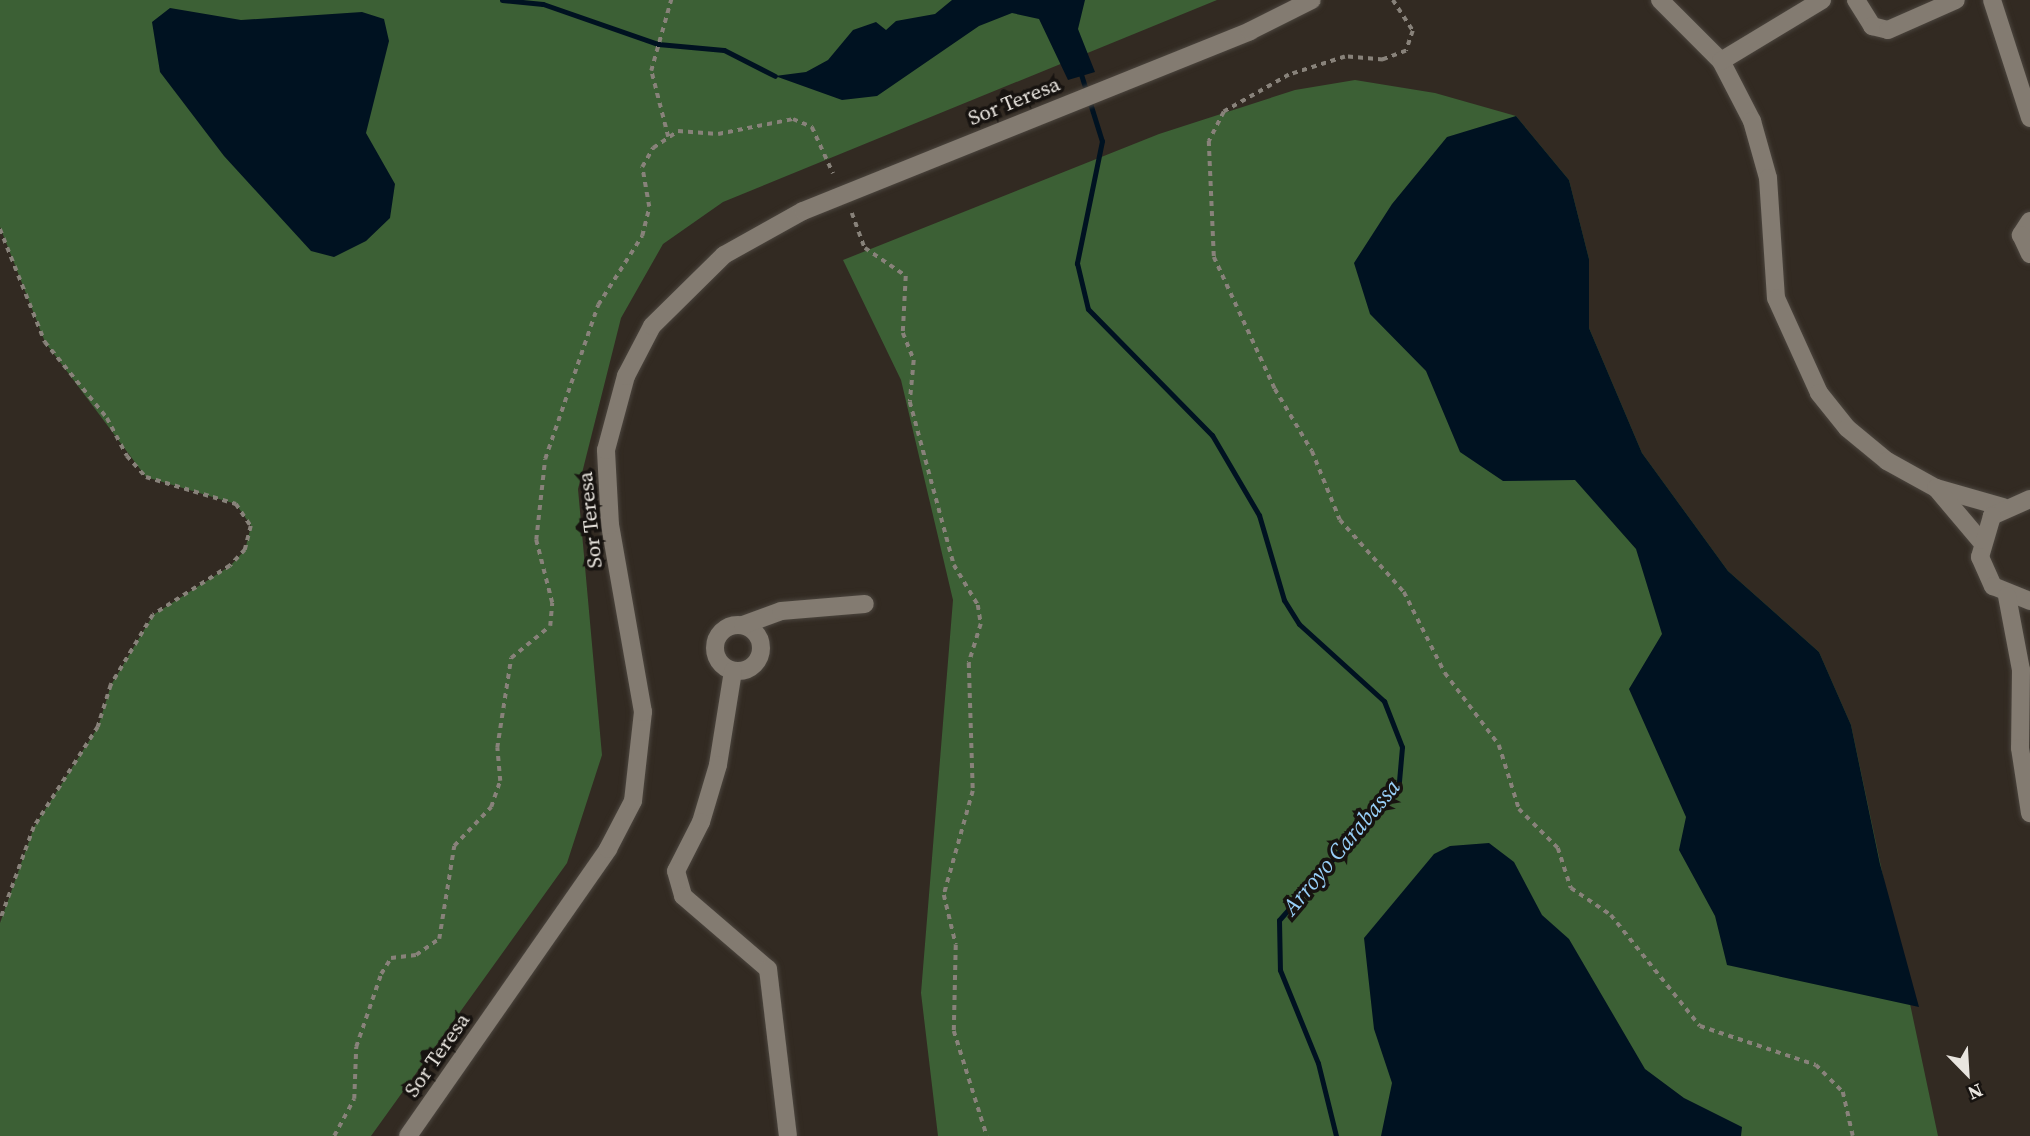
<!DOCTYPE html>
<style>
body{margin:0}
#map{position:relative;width:2030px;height:1136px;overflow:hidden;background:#322a22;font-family:"Source Serif 4",serif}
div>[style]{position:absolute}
.green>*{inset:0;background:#3c6035}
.water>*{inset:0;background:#001221}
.stream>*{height:5px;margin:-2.5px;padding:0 2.5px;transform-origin:2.5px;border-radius:2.5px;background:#001221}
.path>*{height:3.5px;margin-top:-1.75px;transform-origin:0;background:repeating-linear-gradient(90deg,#88827a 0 5px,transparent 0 10px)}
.roads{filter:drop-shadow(0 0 2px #4b453e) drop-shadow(0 0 2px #4b453e)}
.minor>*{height:18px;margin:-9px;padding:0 9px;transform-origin:9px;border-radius:9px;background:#837b71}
.minor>.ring{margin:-9px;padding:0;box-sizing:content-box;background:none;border:18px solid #837b71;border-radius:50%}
.tertiary>*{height:18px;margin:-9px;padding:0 9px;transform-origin:9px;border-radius:9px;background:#837b71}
span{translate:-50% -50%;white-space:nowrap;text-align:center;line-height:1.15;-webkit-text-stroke:7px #171310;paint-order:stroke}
.street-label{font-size:21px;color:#e9e5df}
.water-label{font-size:23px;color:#97cff8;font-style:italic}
.north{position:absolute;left:1932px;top:1038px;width:70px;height:70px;-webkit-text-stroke:5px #171310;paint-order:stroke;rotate:156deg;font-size:19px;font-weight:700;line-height:28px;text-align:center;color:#e9e5df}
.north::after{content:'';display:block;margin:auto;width:24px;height:32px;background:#e9e5df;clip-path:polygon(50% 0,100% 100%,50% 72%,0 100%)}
</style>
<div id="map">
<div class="green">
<i style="clip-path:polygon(0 0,1217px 0,723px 202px,663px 244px,621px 318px,578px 489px,602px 755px,567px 863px,371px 1136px,0 1136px,0 923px,34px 827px,98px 727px,111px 685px,153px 615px,230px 566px,245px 550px,251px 526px,236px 504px,146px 477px,45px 342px,0 227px)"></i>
<i style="clip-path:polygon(1355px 80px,1435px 93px,1516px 116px,1569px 180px,1589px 259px,1589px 328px,1642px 453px,1728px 571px,1819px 652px,1851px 725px,1938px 1136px,938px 1136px,921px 993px,953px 600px,901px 380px,843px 260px,1159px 134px,1295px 90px)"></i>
</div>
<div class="water">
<i style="clip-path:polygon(952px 0,1085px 0,1078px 29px,1095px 72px,1068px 80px,1039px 19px,1012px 13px,979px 26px,877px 96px,842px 100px,775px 76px,806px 72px,828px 60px,853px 30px,876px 22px,886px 30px,896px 21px,935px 14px)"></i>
<i style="clip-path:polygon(170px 8px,241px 20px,362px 12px,384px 19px,389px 41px,366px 133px,395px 184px,390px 218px,366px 241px,334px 257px,311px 251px,224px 156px,160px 72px,152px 22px)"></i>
<i style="clip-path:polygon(1516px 116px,1569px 180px,1589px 259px,1589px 328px,1642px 453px,1728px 571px,1819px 652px,1851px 725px,1880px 864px,1919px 1007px,1727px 965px,1715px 916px,1679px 850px,1686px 817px,1629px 689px,1662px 634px,1636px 549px,1575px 480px,1503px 481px,1460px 452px,1426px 371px,1370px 314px,1354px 263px,1392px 204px,1447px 137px)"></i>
<i style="clip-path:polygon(1489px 843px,1514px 862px,1542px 915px,1569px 939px,1645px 1069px,1684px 1098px,1742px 1127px,1741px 1136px,1381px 1136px,1392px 1083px,1374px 1029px,1364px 938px,1434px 854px,1450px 846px)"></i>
</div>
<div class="stream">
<i style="left:502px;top:0;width:41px;rotate:5.6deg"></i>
<i style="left:543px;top:4px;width:122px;rotate:19.2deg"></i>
<i style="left:658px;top:44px;width:66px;rotate:5.2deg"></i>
<i style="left:724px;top:50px;width:57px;rotate:27deg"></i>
<i style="left:1080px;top:71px;width:73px;rotate:72.6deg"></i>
<i style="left:1102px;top:141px;width:125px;rotate:101.6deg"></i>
<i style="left:1077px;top:263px;width:47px;rotate:76.6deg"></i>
<i style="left:1088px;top:309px;width:177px;rotate:45.5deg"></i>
<i style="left:1212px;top:435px;width:93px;rotate:59.6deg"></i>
<i style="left:1259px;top:515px;width:89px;rotate:73.6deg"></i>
<i style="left:1284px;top:600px;width:28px;rotate:58deg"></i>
<i style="left:1299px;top:624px;width:115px;rotate:42.2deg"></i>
<i style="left:1384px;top:701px;width:49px;rotate:68.6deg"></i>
<i style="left:1402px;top:747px;width:37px;rotate:95deg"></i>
<i style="left:1399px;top:784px;width:181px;rotate:131.4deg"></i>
<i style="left:1279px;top:920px;width:50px;rotate:88.9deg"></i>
<i style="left:1280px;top:970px;width:100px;rotate:67.8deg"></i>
<i style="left:1318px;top:1063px;width:75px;rotate:76.1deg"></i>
</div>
<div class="path">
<i style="left:1393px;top:0;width:37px;rotate:57deg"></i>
<i style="left:1413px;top:31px;width:21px;rotate:109deg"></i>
<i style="left:1406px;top:51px;width:25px;rotate:159deg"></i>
<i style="left:1383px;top:60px;width:38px;rotate:-175deg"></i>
<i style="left:1345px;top:57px;width:59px;rotate:162.2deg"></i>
<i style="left:1289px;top:75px;width:75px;rotate:150.4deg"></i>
<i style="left:1224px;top:112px;width:33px;rotate:117deg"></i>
<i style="left:1209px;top:141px;width:116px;rotate:87.5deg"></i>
<i style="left:1214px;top:257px;width:145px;rotate:65.2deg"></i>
<i style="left:1275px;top:389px;width:72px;rotate:59.2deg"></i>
<i style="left:1312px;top:451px;width:74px;rotate:67.9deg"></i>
<i style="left:1340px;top:520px;width:96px;rotate:48.4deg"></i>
<i style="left:1404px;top:592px;width:91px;rotate:63.2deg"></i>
<i style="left:1445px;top:673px;width:90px;rotate:53.1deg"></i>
<i style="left:1499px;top:745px;width:67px;rotate:72.6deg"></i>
<i style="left:1519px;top:809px;width:55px;rotate:45deg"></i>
<i style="left:1558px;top:848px;width:42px;rotate:72deg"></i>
<i style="left:1571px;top:888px;width:48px;rotate:34deg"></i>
<i style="left:1611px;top:915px;width:142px;rotate:51.3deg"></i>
<i style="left:1700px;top:1026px;width:122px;rotate:18.6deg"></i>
<i style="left:1816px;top:1065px;width:38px;rotate:45deg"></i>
<i style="left:1843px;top:1092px;width:45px;rotate:77.2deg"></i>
<i style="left:668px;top:137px;width:68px;rotate:-104.4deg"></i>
<i style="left:651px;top:71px;width:74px;rotate:-74.3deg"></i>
<i style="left:852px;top:213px;width:37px;rotate:70deg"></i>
<i style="left:865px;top:248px;width:50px;rotate:34.3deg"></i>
<i style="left:906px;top:276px;width:57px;rotate:93deg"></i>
<i style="left:903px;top:333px;width:29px;rotate:68deg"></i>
<i style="left:914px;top:360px;width:42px;rotate:95.4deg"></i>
<i style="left:910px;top:402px;width:169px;rotate:74.9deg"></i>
<i style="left:954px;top:565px;width:47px;rotate:59deg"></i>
<i style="left:978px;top:605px;width:19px;rotate:81deg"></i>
<i style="left:981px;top:624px;width:41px;rotate:107.1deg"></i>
<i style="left:969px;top:663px;width:128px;rotate:88.2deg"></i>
<i style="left:973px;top:791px;width:108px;rotate:105.6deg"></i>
<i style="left:944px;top:895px;width:51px;rotate:76.5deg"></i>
<i style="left:956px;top:945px;width:86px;rotate:91.3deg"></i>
<i style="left:954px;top:1031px;width:110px;rotate:72.6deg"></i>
<i style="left:0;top:229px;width:122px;rotate:68.3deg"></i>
<i style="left:45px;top:342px;width:98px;rotate:50.8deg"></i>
<i style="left:107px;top:418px;width:43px;rotate:62.2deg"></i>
<i style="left:127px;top:456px;width:28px;rotate:48deg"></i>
<i style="left:146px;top:477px;width:94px;rotate:16.7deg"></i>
<i style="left:236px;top:504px;width:27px;rotate:56deg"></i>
<i style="left:251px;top:526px;width:25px;rotate:104deg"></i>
<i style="left:245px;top:550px;width:22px;rotate:133deg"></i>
<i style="left:230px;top:566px;width:91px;rotate:147.5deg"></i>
<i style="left:153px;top:615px;width:82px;rotate:121deg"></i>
<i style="left:111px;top:685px;width:44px;rotate:107.2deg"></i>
<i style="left:98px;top:727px;width:119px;rotate:122.6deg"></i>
<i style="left:34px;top:827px;width:100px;rotate:109.9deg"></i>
<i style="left:334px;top:1136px;width:42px;rotate:-61.6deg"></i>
<i style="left:354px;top:1099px;width:52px;rotate:-87.8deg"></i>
<i style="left:356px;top:1047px;width:77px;rotate:-71.1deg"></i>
<i style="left:381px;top:974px;width:19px;rotate:-58deg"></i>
<i style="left:391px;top:958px;width:25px;rotate:-7deg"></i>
<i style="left:416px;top:955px;width:28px;rotate:-35deg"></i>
<i style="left:439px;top:939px;width:94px;rotate:-80.8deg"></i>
<i style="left:454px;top:846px;width:54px;rotate:-46.5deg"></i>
<i style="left:491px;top:807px;width:28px;rotate:-71deg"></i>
<i style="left:500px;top:781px;width:33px;rotate:-95deg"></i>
<i style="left:497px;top:748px;width:91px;rotate:-81.2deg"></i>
<i style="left:511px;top:658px;width:50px;rotate:-39.4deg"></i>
<i style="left:550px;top:626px;width:23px;rotate:-85deg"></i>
<i style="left:552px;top:603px;width:65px;rotate:-104.3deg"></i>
<i style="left:536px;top:540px;width:81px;rotate:-83.7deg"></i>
<i style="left:545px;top:459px;width:163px;rotate:-71deg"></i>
<i style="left:598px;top:305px;width:82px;rotate:-57.5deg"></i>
<i style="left:642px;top:236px;width:30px;rotate:-76deg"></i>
<i style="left:649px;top:207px;width:41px;rotate:-99.9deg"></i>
<i style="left:642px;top:167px;width:22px;rotate:-60deg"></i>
<i style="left:653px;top:148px;width:30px;rotate:-34deg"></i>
<i style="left:678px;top:131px;width:40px;rotate:4.3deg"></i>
<i style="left:718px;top:134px;width:76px;rotate:-11.3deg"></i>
<i style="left:793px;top:119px;width:21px;rotate:23deg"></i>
<i style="left:812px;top:127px;width:51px;rotate:65.5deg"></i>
</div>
<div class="roads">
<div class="minor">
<i style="left:1660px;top:0;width:86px;rotate:45deg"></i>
<i style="left:1721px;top:61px;width:68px;rotate:62.7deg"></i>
<i style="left:1752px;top:121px;width:59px;rotate:74.3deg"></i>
<i style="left:1768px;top:178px;width:120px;rotate:86.2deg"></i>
<i style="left:1776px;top:298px;width:104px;rotate:65.6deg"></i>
<i style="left:1819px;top:393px;width:45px;rotate:51.3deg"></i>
<i style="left:1847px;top:428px;width:52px;rotate:39.5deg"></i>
<i style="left:1887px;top:461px;width:56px;rotate:28.9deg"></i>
<i style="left:1936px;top:488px;width:70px;rotate:15.8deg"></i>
<i style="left:1856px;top:0;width:31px;rotate:58deg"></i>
<i style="left:1872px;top:26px;width:16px;rotate:14deg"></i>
<i style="left:1888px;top:30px;width:74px;rotate:-23.8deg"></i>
<i style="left:1992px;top:0;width:124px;rotate:72.1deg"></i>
<i style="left:1721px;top:61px;width:118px;rotate:-31.1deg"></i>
<i style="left:2030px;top:221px;width:17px;rotate:123deg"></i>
<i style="left:2021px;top:235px;width:21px;rotate:65deg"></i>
<i style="left:1936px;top:488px;width:68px;rotate:49.8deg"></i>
<i style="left:2030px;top:499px;width:42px;rotate:155.9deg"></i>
<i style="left:1992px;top:516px;width:43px;rotate:106.3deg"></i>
<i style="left:1980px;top:557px;width:32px;rotate:66deg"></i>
<i style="left:1993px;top:586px;width:40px;rotate:22deg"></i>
<i style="left:2007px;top:596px;width:75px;rotate:79.3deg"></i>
<i style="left:2021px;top:670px;width:78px;rotate:90.7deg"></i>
<i style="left:2020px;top:748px;width:66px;rotate:81.3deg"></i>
<i class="ring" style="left:715px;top:625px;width:28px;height:28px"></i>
<i style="left:743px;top:625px;width:40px;rotate:-20.2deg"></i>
<i style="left:781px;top:611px;width:84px;rotate:-4.8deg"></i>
<i style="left:733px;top:671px;width:95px;rotate:99.1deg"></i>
<i style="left:718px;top:765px;width:59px;rotate:106.6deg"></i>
<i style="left:701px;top:822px;width:55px;rotate:117deg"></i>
<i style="left:676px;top:871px;width:26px;rotate:74deg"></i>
<i style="left:683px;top:896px;width:112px;rotate:40.7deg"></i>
<i style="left:768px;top:969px;width:168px;rotate:83.2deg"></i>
</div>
<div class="tertiary">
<i style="left:408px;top:1136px;width:350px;rotate:-55.1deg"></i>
<i style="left:608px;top:849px;width:54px;rotate:-62.5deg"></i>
<i style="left:633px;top:801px;width:90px;rotate:-83.6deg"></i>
<i style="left:643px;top:712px;width:190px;rotate:-100deg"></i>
<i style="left:610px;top:525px;width:75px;rotate:-93.1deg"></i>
<i style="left:606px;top:450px;width:77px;rotate:-74.9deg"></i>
<i style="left:626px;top:376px;width:56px;rotate:-62.5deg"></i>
<i style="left:652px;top:326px;width:101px;rotate:-44.6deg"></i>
<i style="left:724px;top:255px;width:90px;rotate:-29.1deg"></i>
<i style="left:803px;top:211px;width:482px;rotate:-21.9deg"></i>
<i style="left:1250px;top:31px;width:69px;rotate:-26.6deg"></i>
</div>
</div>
<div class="street-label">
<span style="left:1014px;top:101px;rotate:-22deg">Sor Teresa</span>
<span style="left:590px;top:520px;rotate:-96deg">Sor Teresa</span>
<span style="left:437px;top:1055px;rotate:-55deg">Sor Teresa</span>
</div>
<div class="water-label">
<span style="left:1341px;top:847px;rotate:-50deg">Arroyo Carabassa</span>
</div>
<div class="north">N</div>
</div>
